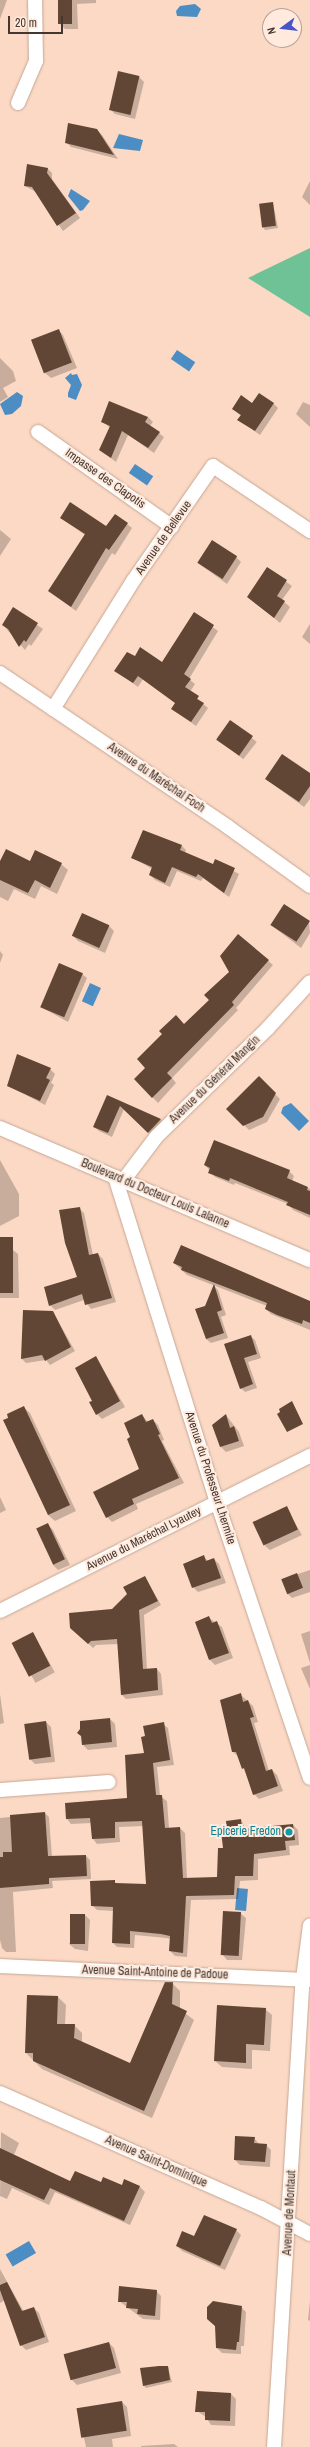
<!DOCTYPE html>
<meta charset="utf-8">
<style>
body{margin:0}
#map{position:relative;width:310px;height:2447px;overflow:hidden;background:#fbd9c5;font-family:"Archivo Narrow",sans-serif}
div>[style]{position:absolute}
.forest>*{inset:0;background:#6fc296}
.water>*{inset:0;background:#4c8ec3;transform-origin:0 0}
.shadow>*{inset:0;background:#0003;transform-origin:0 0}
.building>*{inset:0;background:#614635;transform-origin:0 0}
.roads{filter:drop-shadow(0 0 1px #c6a693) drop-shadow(0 0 1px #c6a693)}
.street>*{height:14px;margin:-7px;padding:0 7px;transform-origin:7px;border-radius:7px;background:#fff}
.dots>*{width:11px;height:11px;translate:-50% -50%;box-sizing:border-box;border:2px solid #ffeadd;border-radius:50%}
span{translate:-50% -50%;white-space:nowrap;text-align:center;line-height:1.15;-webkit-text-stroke:4px #ffeadd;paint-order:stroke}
.street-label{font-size:12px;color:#44372f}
.culture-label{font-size:12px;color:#0d838f}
.right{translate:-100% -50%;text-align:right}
.north{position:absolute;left:262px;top:8px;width:40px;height:40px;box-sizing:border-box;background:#ffeadd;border:1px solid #b4a297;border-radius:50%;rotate:255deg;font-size:11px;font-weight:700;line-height:16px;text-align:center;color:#44372f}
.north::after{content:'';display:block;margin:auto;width:14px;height:18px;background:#4555ca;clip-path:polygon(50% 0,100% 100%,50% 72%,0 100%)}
.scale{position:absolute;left:8px;top:16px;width:55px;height:18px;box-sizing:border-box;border:2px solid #44372f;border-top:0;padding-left:5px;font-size:12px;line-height:14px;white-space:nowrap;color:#44372f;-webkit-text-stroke:3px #ffeadd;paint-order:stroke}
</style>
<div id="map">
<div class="forest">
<i style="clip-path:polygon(310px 248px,310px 317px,248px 278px)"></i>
</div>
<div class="water">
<i style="clip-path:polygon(195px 4px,201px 9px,197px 17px,177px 16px,176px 11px,180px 6px)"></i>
<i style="clip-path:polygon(119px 134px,143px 140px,140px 151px,113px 148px)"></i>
<i style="clip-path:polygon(71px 189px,90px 201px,83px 210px,80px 211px,68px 196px)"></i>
<i style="left:177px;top:350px;width:22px;height:11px;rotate:34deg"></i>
<i style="clip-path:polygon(71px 373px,72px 375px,77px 374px,82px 385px,76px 400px,68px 397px,68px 393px,71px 385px,65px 378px)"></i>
<i style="clip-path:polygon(17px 392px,23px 396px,21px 406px,12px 414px,5px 415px,0 404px)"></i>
<i style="left:135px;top:464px;width:22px;height:11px;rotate:34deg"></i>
<i style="left:90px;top:983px;width:12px;height:20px;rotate:24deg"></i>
<i style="clip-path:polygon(291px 1103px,309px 1121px,299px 1131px,281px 1113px,283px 1107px)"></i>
<i style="left:237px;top:1888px;width:11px;height:22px;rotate:5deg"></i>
<i style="left:29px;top:2241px;width:14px;height:27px;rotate:60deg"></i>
</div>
<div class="shadow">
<i style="clip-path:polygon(0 0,7px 0,0 19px)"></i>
<i style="clip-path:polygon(59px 0,96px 0,96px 3px,77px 4px,78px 29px,65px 29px,60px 24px)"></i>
<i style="clip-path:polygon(119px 73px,139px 77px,144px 82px,135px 119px,115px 114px,110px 109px)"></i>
<i style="clip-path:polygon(97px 130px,102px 135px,118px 159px,71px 147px,66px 142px)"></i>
<i style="clip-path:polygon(47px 168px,52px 173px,52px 179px,80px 218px,63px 231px,36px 192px,25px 186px)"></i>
<i style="clip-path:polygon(310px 181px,310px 205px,302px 197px)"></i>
<i style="clip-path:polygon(273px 203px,278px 228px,265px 230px,263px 227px)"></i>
<i style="clip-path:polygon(58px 330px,63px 335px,77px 368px,51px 378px,45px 373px)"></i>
<i style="clip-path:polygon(0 358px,13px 371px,16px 381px,3px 388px,8px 397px,0 402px)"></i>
<i style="clip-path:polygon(303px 402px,310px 405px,310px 427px,296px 414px)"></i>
<i style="clip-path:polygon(273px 403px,278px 408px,260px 435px,239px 420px,241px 416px,233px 409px,253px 404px)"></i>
<i style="clip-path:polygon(148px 417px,153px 422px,150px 426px,164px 437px,154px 453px,128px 435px,116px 462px,100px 450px,110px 428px,102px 421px)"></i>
<i style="clip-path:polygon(61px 518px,106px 528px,127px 524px,132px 528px,115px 555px,112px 553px,76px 611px,49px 591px,85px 535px)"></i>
<i style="clip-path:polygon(0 530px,11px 539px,0 556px)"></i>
<i style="clip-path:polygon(236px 557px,241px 562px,227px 584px,198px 563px)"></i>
<i style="clip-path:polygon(267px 568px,292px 586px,282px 600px,290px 607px,280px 623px,249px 597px)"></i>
<i style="clip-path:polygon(14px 609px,43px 629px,31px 646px,29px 644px,25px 650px,3px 625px)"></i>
<i style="clip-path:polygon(194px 613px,218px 631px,189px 679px,195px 684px,190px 692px,208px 708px,196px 726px,172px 709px,176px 703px,143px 679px,138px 687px,116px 671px,135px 658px,162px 664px)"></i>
<i style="clip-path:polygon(310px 624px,310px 644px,302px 637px)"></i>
<i style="left:230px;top:721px;width:34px;height:22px;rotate:38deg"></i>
<i style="clip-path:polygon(310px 775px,310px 799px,304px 807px,266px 779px)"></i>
<i style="clip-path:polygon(182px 846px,186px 850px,185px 853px,214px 866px,216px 861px,239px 874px,229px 897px,203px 878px,201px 881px,177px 871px,170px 887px,155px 880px,150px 875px,152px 869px,132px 857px)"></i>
<i style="clip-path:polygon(31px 862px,61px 864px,68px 870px,57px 894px,41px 886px,35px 899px,14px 889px,8px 901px,0 897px,0 864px)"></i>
<i style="clip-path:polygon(83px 914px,109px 926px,114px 931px,105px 953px,78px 941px,73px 936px)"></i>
<i style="clip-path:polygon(309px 922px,310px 933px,301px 948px,271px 925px)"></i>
<i style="clip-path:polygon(239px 936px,273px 965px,236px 1008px,238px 1010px,172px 1078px,176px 1083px,158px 1103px,135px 1079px,210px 1000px,231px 972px)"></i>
<i style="clip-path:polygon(0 951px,3px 955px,0 963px)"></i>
<i style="clip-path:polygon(82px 974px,87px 978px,68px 1022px,41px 1007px)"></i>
<i style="clip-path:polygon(18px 1055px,50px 1069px,55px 1074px,51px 1083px,54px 1085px,45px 1105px,9px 1086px)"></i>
<i style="clip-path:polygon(259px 1078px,280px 1099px,267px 1122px,249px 1130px,228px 1109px)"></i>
<i style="clip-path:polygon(107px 1097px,161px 1120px,165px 1124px,153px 1136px,124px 1109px,112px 1137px,99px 1131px,94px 1127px)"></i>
<i style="clip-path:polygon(0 1160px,19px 1194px,19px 1216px,0 1226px)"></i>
<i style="clip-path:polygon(205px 1165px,289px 1171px,294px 1176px,292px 1181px,310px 1189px,310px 1218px,293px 1210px,288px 1204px,235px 1183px,234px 1185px,215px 1177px)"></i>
<i style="clip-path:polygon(79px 1208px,84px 1213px,93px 1255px,98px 1254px,103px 1259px,116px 1302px,91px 1309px,84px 1300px,55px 1310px,50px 1305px,78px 1278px)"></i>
<i style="clip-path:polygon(13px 1250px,18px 1254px,19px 1298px,0 1298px,0 1259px)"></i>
<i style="clip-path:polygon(174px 1263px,310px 1302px,310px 1330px,271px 1314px,266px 1309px,267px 1306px,187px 1275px)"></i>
<i style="clip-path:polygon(214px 1286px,218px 1290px,226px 1315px,221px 1317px,228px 1338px,211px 1343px,206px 1339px,206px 1306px)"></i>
<i style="clip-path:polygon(53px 1312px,75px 1351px,50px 1365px,46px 1360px,26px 1363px,22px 1359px)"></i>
<i style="clip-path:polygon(250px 1336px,255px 1340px,261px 1358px,248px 1362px,257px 1388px,245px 1392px,241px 1388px,225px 1344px)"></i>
<i style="clip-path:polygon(96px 1357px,125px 1407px,102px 1419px,97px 1414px,93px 1401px)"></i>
<i style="clip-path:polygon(23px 1407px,30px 1413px,76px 1511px,55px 1521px,48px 1515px)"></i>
<i style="clip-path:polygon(142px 1415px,148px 1422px,153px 1420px,158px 1425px,164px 1440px,162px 1441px,184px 1483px,136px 1504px,138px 1509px,112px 1522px,107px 1517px,140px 1469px,132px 1437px)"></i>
<i style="clip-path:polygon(226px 1415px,239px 1432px,244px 1446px,226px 1452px,221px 1447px,214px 1426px)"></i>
<i style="clip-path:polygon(0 1497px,6px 1510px,0 1513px)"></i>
<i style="clip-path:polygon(286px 1508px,302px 1535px,270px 1550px,265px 1546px)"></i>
<i style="clip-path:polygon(48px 1525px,53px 1530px,70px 1565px,58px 1570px,53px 1565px)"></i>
<i style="clip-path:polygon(204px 1557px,208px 1561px,214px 1559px,219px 1564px,226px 1583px,198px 1592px,193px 1587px)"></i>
<i style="clip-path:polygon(310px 1570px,310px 1592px,292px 1598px,287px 1593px,283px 1579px)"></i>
<i style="clip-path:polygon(145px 1577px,161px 1605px,144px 1615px,147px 1670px,157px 1669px,161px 1674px,163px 1695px,126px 1699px,122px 1695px,118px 1644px,96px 1645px,93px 1648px,71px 1627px,113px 1610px)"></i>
<i style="clip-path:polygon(209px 1618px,222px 1627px,233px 1658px,215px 1665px,210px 1660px)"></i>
<i style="clip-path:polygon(310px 1631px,310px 1663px,301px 1634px)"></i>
<i style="left:33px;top:1633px;width:45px;height:22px;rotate:61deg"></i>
<i style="clip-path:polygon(310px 1665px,310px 1689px,301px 1668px)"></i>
<i style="clip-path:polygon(0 1694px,4px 1723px,0 1724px)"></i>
<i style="clip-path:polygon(240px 1694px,253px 1706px,258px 1722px,254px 1723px,269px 1771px,272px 1770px,277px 1775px,283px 1791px,259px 1799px,254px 1794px,239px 1757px,233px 1752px)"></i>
<i style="clip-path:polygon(110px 1719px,115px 1724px,117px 1747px,88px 1750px,83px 1745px)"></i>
<i style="clip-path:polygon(46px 1722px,51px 1727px,55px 1762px,35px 1764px,30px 1759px)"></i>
<i style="clip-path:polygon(163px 1724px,168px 1728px,174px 1765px,157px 1767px,160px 1796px,167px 1801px,169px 1828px,180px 1828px,185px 1833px,187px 1879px,218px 1878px,228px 1832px,241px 1820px,246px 1830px,293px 1825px,298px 1830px,299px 1845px,289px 1846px,290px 1855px,258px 1859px,258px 1880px,240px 1881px,238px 1899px,191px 1900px,187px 1957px,175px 1956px,170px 1951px,171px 1939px,166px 1938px,135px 1935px,134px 1948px,117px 1947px,113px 1943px,114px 1911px,97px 1910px,92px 1905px,114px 1881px,117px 1884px,147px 1885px,144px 1826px,119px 1827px,120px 1842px,97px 1844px,93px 1839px,91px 1823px,71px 1824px,67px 1819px,128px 1799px,145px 1754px,146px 1737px)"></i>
<i style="clip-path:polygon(45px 1813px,49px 1817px,52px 1857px,86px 1856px,90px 1860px,91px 1879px,52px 1881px,53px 1888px,13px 1892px,16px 1952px,6px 1952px,2px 1948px,0 1940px,0 1818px)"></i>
<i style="clip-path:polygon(240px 1913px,246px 1918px,242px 1960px,227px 1960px,222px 1954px)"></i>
<i style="clip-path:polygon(85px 1915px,90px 1920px,88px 1951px,75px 1949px,69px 1944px)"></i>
<i style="clip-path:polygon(172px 1983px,180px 1991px,180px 2009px,194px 2020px,152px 2118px,42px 2069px,26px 2053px,28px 1996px,58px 1997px,66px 2005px,65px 2025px,74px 2025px,82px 2033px,82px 2043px,130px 2064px)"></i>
<i style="clip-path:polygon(218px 2006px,265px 2009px,272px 2015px,270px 2051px,252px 2050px,252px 2069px,222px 2067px,215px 2061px)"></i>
<i style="clip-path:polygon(1px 2132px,19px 2143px,14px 2155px,70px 2182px,122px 2186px,125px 2180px,140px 2187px,145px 2192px,130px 2225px,55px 2192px,49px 2205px,12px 2188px,7px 2199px,0 2196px)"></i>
<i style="clip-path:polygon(236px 2137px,254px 2138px,259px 2144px,266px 2145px,271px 2150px,270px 2167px,240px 2165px,235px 2160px)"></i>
<i style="clip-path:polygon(236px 2230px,241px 2235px,225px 2270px,182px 2251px,177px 2246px,194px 2237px)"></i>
<i style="clip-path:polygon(0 2269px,24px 2312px,34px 2308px,39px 2313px,49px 2342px,26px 2350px,21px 2345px,5px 2300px,0 2303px)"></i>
<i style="clip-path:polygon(156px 2291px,161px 2296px,160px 2320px,143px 2319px,119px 2301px)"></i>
<i style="clip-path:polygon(310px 2301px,310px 2321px,308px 2320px)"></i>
<i style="clip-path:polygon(241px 2307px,246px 2312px,244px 2346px,241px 2346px,241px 2354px,222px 2353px,217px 2348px)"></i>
<i style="clip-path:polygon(109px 2343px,114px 2348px,121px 2373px,77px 2385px,72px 2380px)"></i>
<i style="clip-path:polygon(168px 2367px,172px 2382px,146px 2388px,144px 2386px)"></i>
<i style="clip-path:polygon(231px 2394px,236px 2399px,235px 2426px,211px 2425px,206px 2417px,197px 2411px)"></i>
<i style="clip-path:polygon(122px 2402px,127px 2407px,131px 2436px,112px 2439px,113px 2447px,86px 2447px,78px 2410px)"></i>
<i style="clip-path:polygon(174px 2444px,178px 2447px,141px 2447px,141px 2446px)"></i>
</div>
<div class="building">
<i style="left:58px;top:0;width:14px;height:24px"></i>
<i style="left:118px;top:71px;width:22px;height:40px;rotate:13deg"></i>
<i style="clip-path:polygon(68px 123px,97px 129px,114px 155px,65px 143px)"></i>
<i style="clip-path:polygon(27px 164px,48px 168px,47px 173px,76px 213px,57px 226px,32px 187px,24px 186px)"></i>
<i style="left:273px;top:202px;width:24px;height:14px;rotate:83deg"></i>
<i style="left:59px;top:329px;width:36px;height:30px;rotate:69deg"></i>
<i style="clip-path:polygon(259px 393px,274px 403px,255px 431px,237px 420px,241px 415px,232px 409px,241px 395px,252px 403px)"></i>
<i style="clip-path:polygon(109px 401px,148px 417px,145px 422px,160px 432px,148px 448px,122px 431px,111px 458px,99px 450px,110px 426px,101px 422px)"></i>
<i style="clip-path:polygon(70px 502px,106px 526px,115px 514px,128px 523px,109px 550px,106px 548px,71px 607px,48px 591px,85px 534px,60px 518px)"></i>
<i style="left:212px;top:540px;width:30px;height:27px;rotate:33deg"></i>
<i style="clip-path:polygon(267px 567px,287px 580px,277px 596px,285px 601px,274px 618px,247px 597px)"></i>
<i style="clip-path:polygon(13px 607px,38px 623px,26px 642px,24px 640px,19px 647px,8px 629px,2px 625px)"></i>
<i style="clip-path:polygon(194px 612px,214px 625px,184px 674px,191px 679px,185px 687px,199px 696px,197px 699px,204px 703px,191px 722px,171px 709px,175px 703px,138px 676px,133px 683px,114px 671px,127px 652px,135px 656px,140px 647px,162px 662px)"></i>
<i style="left:230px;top:720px;width:28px;height:24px;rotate:35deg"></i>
<i style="clip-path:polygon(282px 754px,310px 773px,310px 786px,299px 802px,265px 779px)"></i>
<i style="clip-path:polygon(143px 830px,182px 845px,180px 850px,213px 864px,215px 859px,235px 868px,224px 893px,198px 874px,196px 877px,172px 867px,165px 883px,149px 875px,152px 867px,131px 858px)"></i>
<i style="clip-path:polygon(6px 849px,30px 861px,35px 850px,62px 863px,50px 888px,35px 880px,28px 893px,0 880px,0 861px)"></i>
<i style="left:284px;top:904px;width:31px;height:25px;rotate:33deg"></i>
<i style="left:82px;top:913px;width:30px;height:25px;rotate:24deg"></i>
<i style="clip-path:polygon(238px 934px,269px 960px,232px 1002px,234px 1005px,167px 1073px,172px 1078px,152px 1098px,134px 1079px,145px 1068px,137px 1059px,162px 1034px,159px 1031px,176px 1015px,184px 1024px,209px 1000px,204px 995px,229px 972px,220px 956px)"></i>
<i style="left:59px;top:963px;width:26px;height:48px;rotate:23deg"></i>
<i style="clip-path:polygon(17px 1054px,51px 1068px,46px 1078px,50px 1080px,40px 1101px,7px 1086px)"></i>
<i style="clip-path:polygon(259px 1076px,276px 1093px,263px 1117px,243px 1126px,226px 1109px)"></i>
<i style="clip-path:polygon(107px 1095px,161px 1119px,148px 1133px,120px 1106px,108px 1133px,93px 1127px)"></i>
<i style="clip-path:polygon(214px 1140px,290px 1170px,287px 1178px,308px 1187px,307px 1190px,310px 1191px,310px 1215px,286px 1205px,288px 1202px,230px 1178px,229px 1181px,208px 1173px,210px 1168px,204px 1165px)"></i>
<i style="clip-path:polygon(80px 1207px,89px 1255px,98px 1253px,112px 1298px,85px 1305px,82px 1294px,49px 1306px,44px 1287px,77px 1277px,65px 1243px,59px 1210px)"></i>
<i style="left:0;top:1237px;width:13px;height:56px"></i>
<i style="clip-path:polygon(181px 1245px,310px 1301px,310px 1323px,303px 1320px,302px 1324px,277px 1315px,265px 1309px,267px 1303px,181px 1270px,182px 1267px,173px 1263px)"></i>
<i style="clip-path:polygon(214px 1284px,222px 1310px,217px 1312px,224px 1333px,206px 1339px,195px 1309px,205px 1306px)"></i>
<i style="clip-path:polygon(23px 1310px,53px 1311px,71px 1347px,45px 1361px,42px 1355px,21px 1359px)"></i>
<i style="clip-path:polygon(251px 1335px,257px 1354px,244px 1358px,253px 1384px,240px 1389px,224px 1344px)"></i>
<i style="clip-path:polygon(96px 1356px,120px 1401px,96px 1415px,89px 1402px,92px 1401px,75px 1368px)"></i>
<i style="clip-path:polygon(292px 1401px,303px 1424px,287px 1432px,277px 1414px,280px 1412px,279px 1409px)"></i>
<i style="clip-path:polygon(24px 1406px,70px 1505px,48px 1515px,3px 1420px,8px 1418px,7px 1414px)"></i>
<i style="clip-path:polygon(142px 1414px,146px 1422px,153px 1419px,160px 1434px,158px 1435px,179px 1478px,132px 1499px,134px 1504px,106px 1518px,93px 1492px,139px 1469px,127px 1439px,130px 1437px,124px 1423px)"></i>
<i style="clip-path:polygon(226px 1414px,230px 1428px,234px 1426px,239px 1441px,220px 1447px,212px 1425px)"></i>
<i style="left:287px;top:1506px;width:26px;height:38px;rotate:65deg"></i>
<i style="left:48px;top:1523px;width:40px;height:13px;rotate:65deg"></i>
<i style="clip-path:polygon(204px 1555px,206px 1561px,214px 1558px,221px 1578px,192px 1588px,183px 1564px)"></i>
<i style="left:297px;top:1573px;width:16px;height:17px;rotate:68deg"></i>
<i style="clip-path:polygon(145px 1576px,158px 1601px,139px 1610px,143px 1669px,157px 1668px,158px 1690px,121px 1695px,117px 1639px,91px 1641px,88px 1644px,70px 1628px,69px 1613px,112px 1609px,127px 1594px,123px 1587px)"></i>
<i style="clip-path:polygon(209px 1616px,212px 1623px,217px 1621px,229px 1653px,209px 1660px,195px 1622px)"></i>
<i style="left:33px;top:1632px;width:38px;height:24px;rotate:63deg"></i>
<i style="clip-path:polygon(241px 1693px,243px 1702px,248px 1700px,254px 1717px,250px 1718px,266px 1771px,272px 1769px,278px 1786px,253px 1795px,244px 1768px,242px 1769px,236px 1752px,232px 1752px,220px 1700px)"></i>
<i style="clip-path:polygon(110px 1718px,112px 1742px,82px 1745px,81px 1736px,77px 1733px,80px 1729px,80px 1721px)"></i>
<i style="left:46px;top:1721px;width:36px;height:22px;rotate:82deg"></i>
<i style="clip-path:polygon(164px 1722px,170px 1760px,153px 1763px,156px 1795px,162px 1795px,165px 1828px,180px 1827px,183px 1878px,217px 1877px,218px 1848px,223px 1848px,221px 1831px,227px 1831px,226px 1821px,241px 1819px,242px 1829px,293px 1824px,295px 1840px,285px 1841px,286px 1850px,254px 1854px,253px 1876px,235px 1876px,234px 1895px,186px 1896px,183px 1953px,169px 1951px,170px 1936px,161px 1934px,130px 1931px,130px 1944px,112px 1943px,113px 1907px,91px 1906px,90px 1881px,115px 1880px,115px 1883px,146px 1884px,142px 1821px,115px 1822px,115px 1838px,92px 1839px,90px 1818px,66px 1819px,65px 1803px,127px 1798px,125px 1755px,144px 1753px,141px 1737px,145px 1736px,143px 1726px)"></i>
<i style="clip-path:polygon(45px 1812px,48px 1856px,86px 1855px,87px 1876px,49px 1878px,49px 1884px,0 1888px,0 1857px,3px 1857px,3px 1852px,12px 1852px,10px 1815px)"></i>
<i style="left:223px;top:1911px;width:18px;height:44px;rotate:3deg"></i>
<i style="left:70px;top:1914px;width:15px;height:30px"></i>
<i style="clip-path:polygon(165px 1982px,173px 1982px,172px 2004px,187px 2011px,144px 2111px,33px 2061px,33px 2053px,25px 2053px,27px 1995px,58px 1996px,57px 2024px,75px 2024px,74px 2038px,130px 2063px)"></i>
<i style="clip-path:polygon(217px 2005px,266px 2008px,264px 2045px,246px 2044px,246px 2063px,214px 2061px)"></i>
<i style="clip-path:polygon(235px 2136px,255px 2137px,254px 2143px,267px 2144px,265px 2162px,234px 2160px)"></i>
<i style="clip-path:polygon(0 2148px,70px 2181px,75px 2171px,101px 2182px,103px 2177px,122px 2185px,124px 2179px,140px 2186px,124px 2221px,50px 2188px,44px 2200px,0 2180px)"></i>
<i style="clip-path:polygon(204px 2215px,237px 2229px,220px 2266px,176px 2246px,182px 2231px,194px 2236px)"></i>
<i style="clip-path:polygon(7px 2282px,22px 2311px,34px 2307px,45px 2337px,20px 2346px,0 2290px,0 2285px)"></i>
<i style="clip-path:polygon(119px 2286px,157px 2290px,155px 2316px,137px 2314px,138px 2309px,126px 2308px,127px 2302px,118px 2302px)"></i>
<i style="clip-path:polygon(213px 2301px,242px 2306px,239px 2342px,237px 2342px,236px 2350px,216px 2348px,215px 2326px,207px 2319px,207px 2307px)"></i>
<i style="left:109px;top:2342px;width:27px;height:47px;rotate:75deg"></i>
<i style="clip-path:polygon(159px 2366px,168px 2366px,170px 2380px,143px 2386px,140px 2368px)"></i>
<i style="clip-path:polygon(197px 2391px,231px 2393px,230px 2421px,205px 2420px,205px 2412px,195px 2412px)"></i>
<i style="left:122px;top:2401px;width:30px;height:46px;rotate:81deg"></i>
</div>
<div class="roads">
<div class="street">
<i style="left:18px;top:103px;width:46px;rotate:-66.8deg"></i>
<i style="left:36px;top:61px;width:61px;rotate:-90.9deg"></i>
<i style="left:38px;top:432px;width:164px;rotate:35.3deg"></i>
<i style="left:0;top:673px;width:275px;rotate:34deg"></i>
<i style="left:228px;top:827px;width:101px;rotate:35.7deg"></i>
<i style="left:53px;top:709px;width:151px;rotate:-58deg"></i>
<i style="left:133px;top:581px;width:140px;rotate:-55.2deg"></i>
<i style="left:213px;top:466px;width:117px;rotate:33.8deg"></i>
<i style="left:0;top:1128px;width:337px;rotate:23.1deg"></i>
<i style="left:115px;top:1177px;width:341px;rotate:72.6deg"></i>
<i style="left:217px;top:1502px;width:291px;rotate:71.4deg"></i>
<i style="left:123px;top:1181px;width:56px;rotate:-52.9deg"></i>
<i style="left:157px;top:1136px;width:155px;rotate:-44.2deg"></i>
<i style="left:268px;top:1028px;width:62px;rotate:-47.6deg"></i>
<i style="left:0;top:1611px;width:347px;rotate:-26.6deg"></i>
<i style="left:0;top:1790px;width:109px;rotate:-4.2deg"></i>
<i style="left:0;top:1966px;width:310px;rotate:2.6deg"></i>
<i style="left:0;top:2093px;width:285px;rotate:23.8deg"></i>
<i style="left:261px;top:2208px;width:55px;rotate:28deg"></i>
<i style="left:274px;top:2447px;width:469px;rotate:-86.5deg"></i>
<i style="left:303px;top:1979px;width:54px;rotate:-82.6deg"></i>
</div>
</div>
<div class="dots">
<i style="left:289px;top:1832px;background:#0f9aa8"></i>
</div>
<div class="street-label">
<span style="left:105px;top:479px;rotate:35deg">Impasse des Clapotis</span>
<span style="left:164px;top:538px;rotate:-55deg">Avenue de Bellevue</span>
<span style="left:156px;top:778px;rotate:34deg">Avenue du Maréchal Foch</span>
<span style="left:215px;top:1080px;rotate:-44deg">Avenue du Général Mangin</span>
<span style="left:155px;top:1194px;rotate:23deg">Boulevard du Docteur Louis Lalanne</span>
<span style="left:210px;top:1478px;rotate:72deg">Avenue du Professeur Lhermite</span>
<span style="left:144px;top:1539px;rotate:-27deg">Avenue du Maréchal Lyautey</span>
<span style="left:155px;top:1973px;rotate:2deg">Avenue Saint-Antoine de Padoue</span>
<span style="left:156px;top:2162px;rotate:24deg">Avenue Saint-Dominique</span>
<span style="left:290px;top:2213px;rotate:-87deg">Avenue de Montaut</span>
</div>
<div class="culture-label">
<span class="right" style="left:281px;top:1832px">Epicerie Fredon</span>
</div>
<div class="north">N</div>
<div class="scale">20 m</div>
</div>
